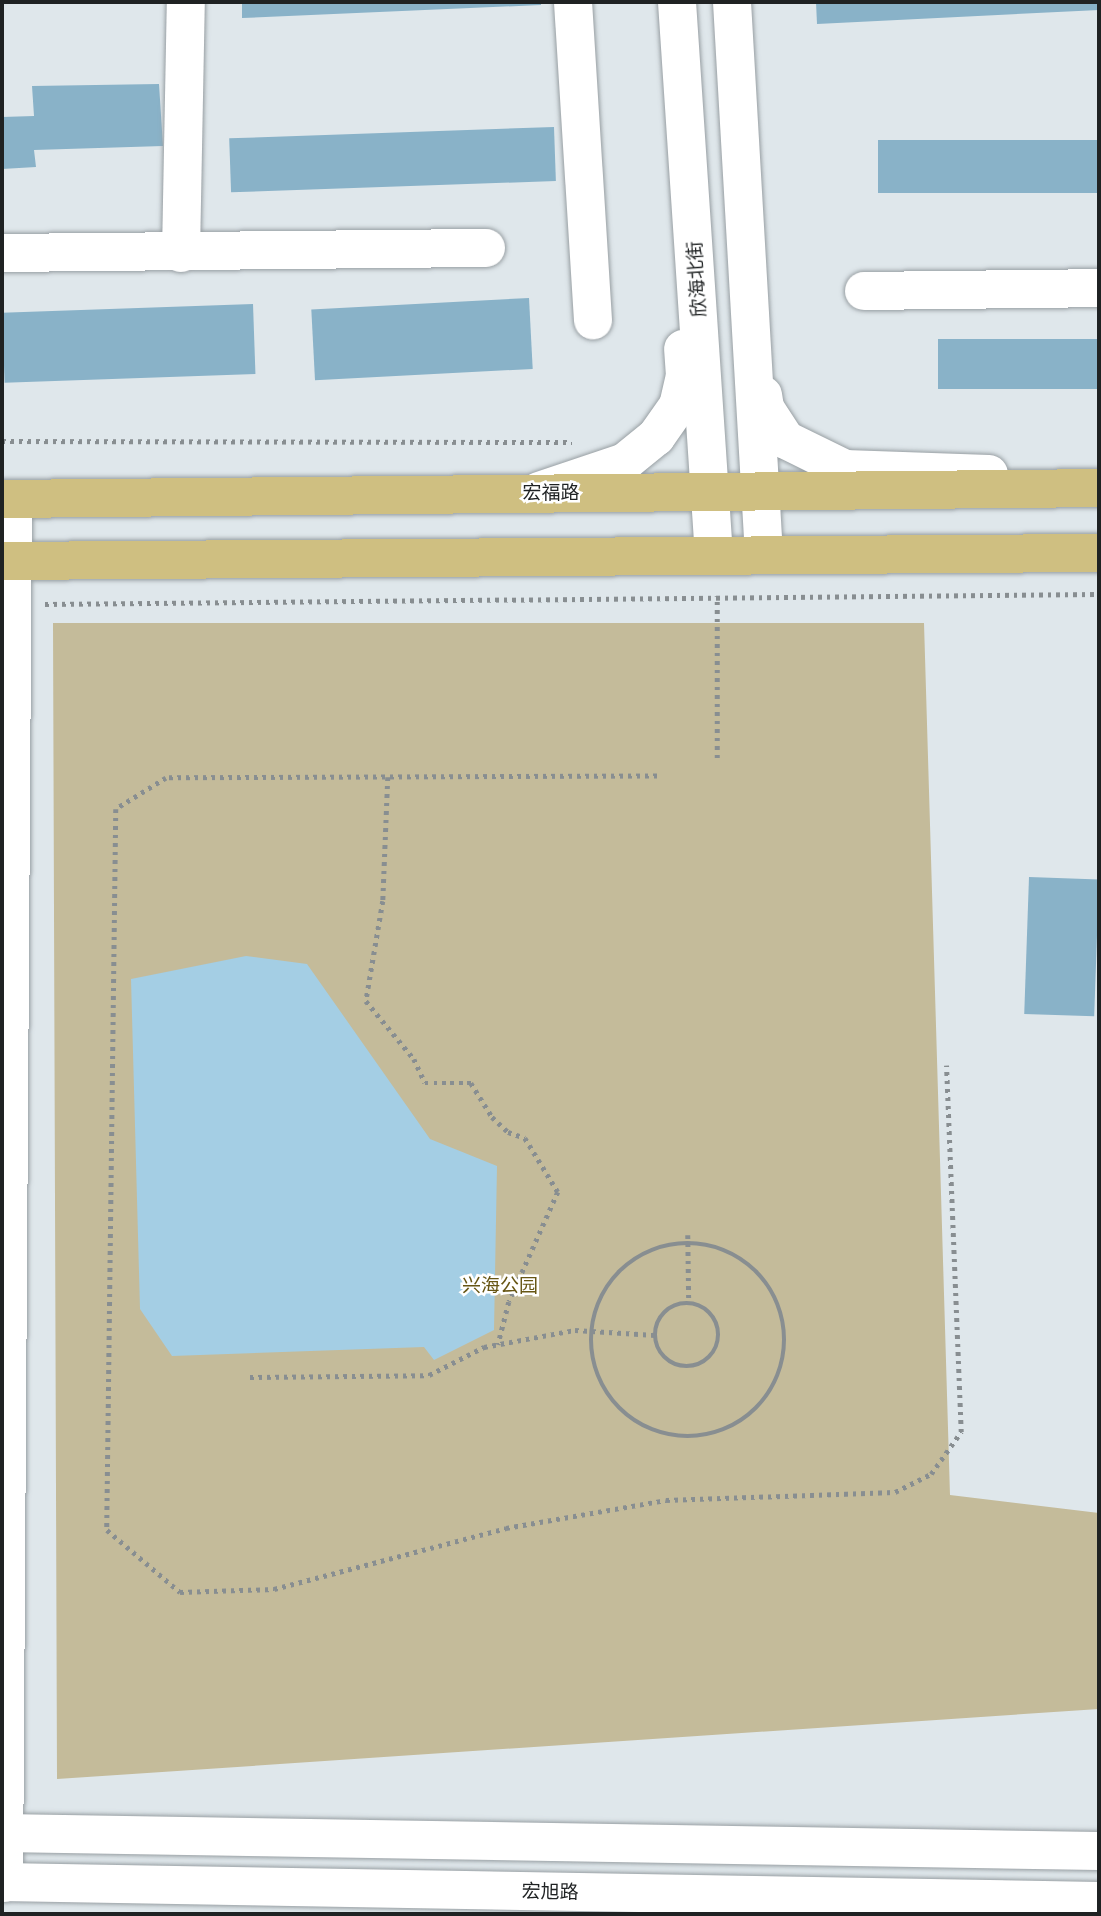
<!DOCTYPE html>
<meta charset="utf-8">
<style>
body{margin:0}
#map{position:relative;width:1101px;height:1916px;overflow:hidden;background:#dfe7eb;font-family:"Varela Round","Noto Sans SC",sans-serif}
div>[style]{position:absolute}
.green>*{inset:0;background:#c4bb9a}
.water>*{inset:0;background:#a4cee4}
.building>*{inset:0;background:#89b2c8;transform-origin:0 0}
.path>*{height:4.5px;margin-top:-2.25px;transform-origin:0;background:repeating-linear-gradient(90deg,#888e91 0 3.5px,transparent 0 8.5px)}
.path>.ring{margin:-2.25px;padding:0;box-sizing:content-box;background:none;border:4.5px solid #888e91;border-radius:50%}
.roads{filter:drop-shadow(0 0 2px #989fa3) drop-shadow(0 0 2px #989fa3)}
.minor>*{height:38px;margin:-19px;padding:0 19px;transform-origin:19px;border-radius:19px;background:#fff}
.major>*{height:38px;margin:-19px;padding:0 19px;transform-origin:19px;border-radius:19px;background:#cfbf81}
span{translate:-50% -50%;white-space:nowrap;text-align:center;line-height:1.15;-webkit-text-stroke:5px #fff;paint-order:stroke}
.street-label{font-size:19px;color:#1f2223}
.park-label{font-size:19px;color:#675614}
.frame{position:absolute;inset:0;border:4px solid #1f2223;pointer-events:none}
</style>
<div id="map">
<div class="green">
<i style="clip-path:polygon(53px 623px,924px 623px,950px 1495px,1099px 1513px,1099px 1709px,57px 1779px)"></i>
</div>
<div class="water">
<i style="clip-path:polygon(246px 956px,307px 964px,430px 1139px,497px 1166px,494px 1330px,434px 1360px,424px 1347px,172px 1356px,140px 1309px,131px 979px)"></i>
</div>
<div class="building">
<i style="clip-path:polygon(242px 2px,541px 2px,541px 5px,242px 18px)"></i>
<i style="clip-path:polygon(816px 2px,1099px 2px,1099px 10px,817px 24px)"></i>
<i style="clip-path:polygon(159px 84px,163px 146px,34px 150px,36px 167px,2px 169px,2px 117px,34px 116px,32px 86px)"></i>
<i style="left:554px;top:127px;width:54px;height:325px;rotate:88deg"></i>
<i style="left:1099px;top:140px;width:53px;height:221px;rotate:90deg"></i>
<i style="left:529px;top:298px;width:71px;height:218px;rotate:87deg"></i>
<i style="left:253px;top:304px;width:70px;height:251px;rotate:88deg"></i>
<i style="left:1099px;top:339px;width:50px;height:161px;rotate:90deg"></i>
<i style="left:1029px;top:877px;width:70px;height:137px;rotate:2deg"></i>
</div>
<div class="path">
<i style="left:2px;top:441px;width:570px;rotate:0.1deg"></i>
<i style="left:45px;top:604px;width:1054px;rotate:-0.54deg"></i>
<i style="left:717px;top:758px;width:162px;rotate:-90deg"></i>
<i style="left:657px;top:776px;width:491px;rotate:179.8deg"></i>
<i style="left:166px;top:778px;width:59px;rotate:148.2deg"></i>
<i style="left:116px;top:809px;width:721px;rotate:90.72deg"></i>
<i style="left:107px;top:1530px;width:96px;rotate:40.3deg"></i>
<i style="left:180px;top:1592px;width:94px;rotate:-1.8deg"></i>
<i style="left:274px;top:1589px;width:240px;rotate:-14.7deg"></i>
<i style="left:506px;top:1528px;width:162px;rotate:-9.9deg"></i>
<i style="left:666px;top:1500px;width:229px;rotate:-2deg"></i>
<i style="left:895px;top:1492px;width:40px;rotate:-26.6deg"></i>
<i style="left:931px;top:1474px;width:52px;rotate:-54.5deg"></i>
<i style="left:961px;top:1432px;width:367px;rotate:-92.3deg"></i>
<i style="left:388px;top:777px;width:124px;rotate:92.3deg"></i>
<i style="left:383px;top:901px;width:101px;rotate:99.6deg"></i>
<i style="left:366px;top:1001px;width:75px;rotate:50.4deg"></i>
<i style="left:414px;top:1059px;width:26px;rotate:65deg"></i>
<i style="left:425px;top:1083px;width:46px"></i>
<i style="left:471px;top:1083px;width:40px;rotate:58deg"></i>
<i style="left:492px;top:1117px;width:22px;rotate:43deg"></i>
<i style="left:508px;top:1132px;width:18px;rotate:19deg"></i>
<i style="left:525px;top:1138px;width:63px;rotate:58.6deg"></i>
<i style="left:558px;top:1192px;width:120px;rotate:114deg"></i>
<i style="left:509px;top:1302px;width:44px;rotate:104.3deg"></i>
<i style="left:688px;top:1235px;width:68px;rotate:89.2deg"></i>
<i class="ring" style="left:591px;top:1243px;width:189.5px;height:189.5px"></i>
<i class="ring" style="left:655px;top:1303px;width:59.5px;height:59.5px"></i>
<i style="left:250px;top:1377px;width:179px;rotate:-0.6deg"></i>
<i style="left:429px;top:1375px;width:62px;rotate:-27deg"></i>
<i style="left:484px;top:1347px;width:93px;rotate:-10.6deg"></i>
<i style="left:575px;top:1330px;width:80px;rotate:3.6deg"></i>
</div>
<div class="roads">
<div class="minor">
<i style="left:573px;top:2px;width:319px;rotate:86.4deg"></i>
<i style="left:677px;top:2px;width:555px;rotate:86.18deg"></i>
<i style="left:732px;top:2px;width:554px;rotate:86.69deg"></i>
<i style="left:2px;top:253px;width:484px;rotate:-0.6deg"></i>
<i style="left:181px;top:253px;width:251px;rotate:-88.9deg"></i>
<i style="left:864px;top:291px;width:235px;rotate:-0.7deg"></i>
<i style="left:763px;top:395px;width:13px;rotate:81deg"></i>
<i style="left:765px;top:408px;width:38px;rotate:57deg"></i>
<i style="left:786px;top:440px;width:66px;rotate:26.2deg"></i>
<i style="left:845px;top:469px;width:144px;rotate:2deg"></i>
<i style="left:539px;top:491px;width:91px;rotate:-18.6deg"></i>
<i style="left:625px;top:462px;width:40px;rotate:-39deg"></i>
<i style="left:656px;top:437px;width:38px;rotate:-55deg"></i>
<i style="left:678px;top:406px;width:31px;rotate:-77deg"></i>
<i style="left:685px;top:376px;width:27px;rotate:-94deg"></i>
<i style="left:2px;top:1833px;width:1097px;rotate:0.94deg"></i>
<i style="left:2px;top:1882px;width:1097px;rotate:0.99deg"></i>
<i style="left:4px;top:1883px;width:1384px;rotate:-89.63deg"></i>
</div>
<div class="major">
<i style="left:2px;top:499px;width:1097px;rotate:-0.57deg"></i>
<i style="left:2px;top:561px;width:1097px;rotate:-0.42deg"></i>
</div>
</div>
<div class="street-label">
<span style="left:698px;top:279px;rotate:-94deg">欣海北街</span>
<span style="left:551px;top:494px">宏福路</span>
<span style="left:550px;top:1893px;rotate:1deg">宏旭路</span>
</div>
<div class="park-label">
<span style="left:500px;top:1287px">兴海公园</span>
</div>
<div class="frame"></div>
</div>
